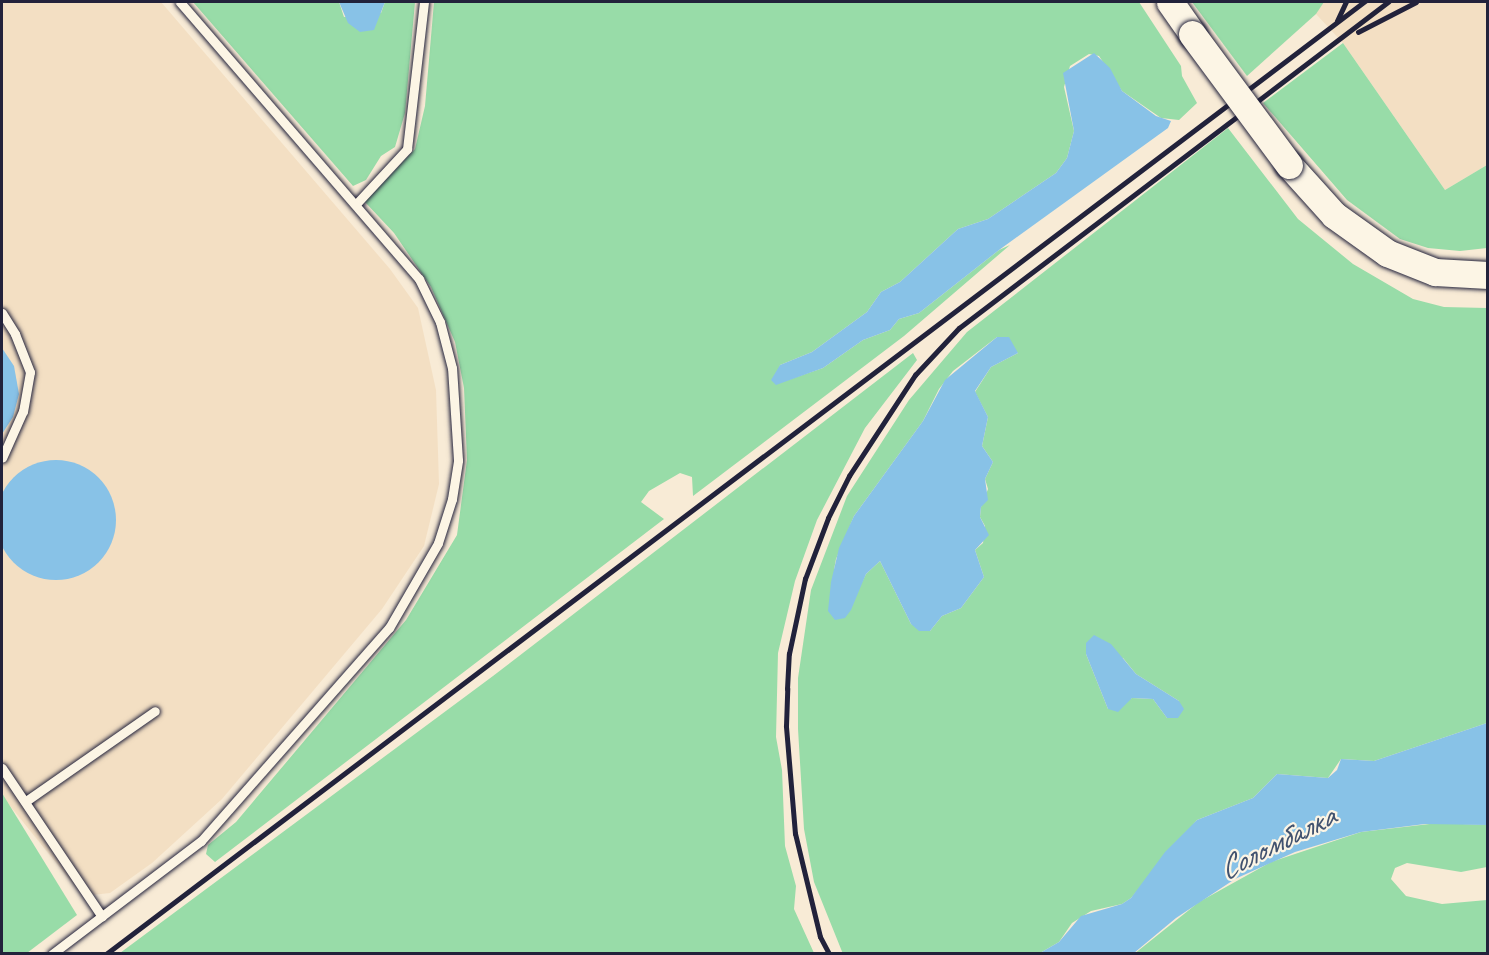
<!DOCTYPE html>
<meta charset="utf-8">
<style>
body{margin:0}
#map{position:relative;width:1489px;height:955px;overflow:hidden;background:#f8ebd6;font-family:Caveat,sans-serif}
div>[style]{position:absolute}
.built>*{inset:0;background:#f3dfc3}
.green>*{inset:0;background:#98dca8}
.water>*{inset:0;background:#88c2e7}
.round{border-radius:50%}
.roads{filter:drop-shadow(0 0 2px #22223b) drop-shadow(0 0 2px #22223b)}
.service>*{height:9px;margin:-4.5px;padding:0 4.5px;transform-origin:4.5px;border-radius:4.5px;background:#fcf5e5}
.secondary>*{height:27px;margin:-13.5px;padding:0 13.5px;transform-origin:13.5px;border-radius:13.5px;background:#fcf5e5}
.rail>*{height:4.5px;margin:-2.25px;padding:0 2.25px;transform-origin:2.25px;border-radius:2.25px;background:#22223b}
.bridges{filter:drop-shadow(0 0 2px #22223b) drop-shadow(0 0 2px #22223b)}
.secondary-bridge>*{height:27px;margin:-13.5px;padding:0 13.5px;transform-origin:13.5px;border-radius:13.5px;background:#fcf5e5}
span{translate:-50% -50%;white-space:nowrap;text-align:center;line-height:1.15;-webkit-text-stroke:4.5px #fcf5e5;paint-order:stroke}
.water-label{font-size:32px;color:#41526f;font-style:italic}
.frame{position:absolute;inset:0;border:3px solid #22223b;pointer-events:none}
</style>
<div id="map">
<div class="built">
<i style="clip-path:polygon(2px 2px,161px 2px,390px 269px,418px 308px,436px 390px,439px 484px,424px 546px,382px 609px,222px 799px,152px 863px,110px 893px,83px 896px,2px 796px)"></i>
<i style="clip-path:polygon(1310px 2px,1487px 2px,1487px 165px,1445px 190px,1343px 43px,1316px 14px)"></i>
</div>
<div class="green">
<i style="clip-path:polygon(193px 2px,339px 2px,344px 17px,381px 13px,385px 2px,415px 2px,405px 113px,395px 147px,381px 156px,366px 180px,353px 186px)"></i>
<i style="clip-path:polygon(434px 2px,1139px 2px,1181px 66px,1182px 76px,1197px 103px,1179px 120px,1161px 118px,1122px 91px,1099px 56px,1089px 54px,1070px 66px,1064px 87px,1074px 131px,1067px 158px,1056px 173px,988px 219px,958px 229px,900px 282px,881px 292px,867px 312px,812px 352px,780px 365px,776px 384px,823px 368px,863px 340px,890px 330px,899px 319px,919px 313px,999px 250px,1010px 245px,904px 336px,693px 496px,692px 477px,680px 473px,649px 491px,641px 502px,664px 519px,215px 862px,206px 854px,208px 845px,236px 822px,406px 620px,457px 535px,467px 460px,464px 388px,455px 342px,431px 287px,394px 233px,365px 202px,415px 149px,425px 106px)"></i>
<i style="clip-path:polygon(1192px 2px,1324px 2px,1316px 14px,1247px 76px)"></i>
<i style="clip-path:polygon(1343px 43px,1445px 190px,1487px 165px,1487px 248px,1460px 251px,1428px 248px,1400px 239px,1347px 200px,1263px 103px)"></i>
<i style="clip-path:polygon(evenodd,1228px 128px,1298px 219px,1353px 264px,1413px 299px,1444px 307px,1487px 308px,1487px 723px,1374px 761px,1341px 759px,1328px 778px,1277px 774px,1253px 798px,1197px 820px,1131px 898px,1122px 904px,1091px 911px,1072px 923px,1059px 942px,1040px 953px,843px 954px,814px 882px,804px 829px,798px 729px,798px 678px,811px 590px,847px 496px,909px 400px,967px 332px,1228px 128px,997px 337px,1018px 353px,991px 367px,975px 392px,988px 417px,982px 446px,993px 462px,985px 479px,988px 489px,981px 507px,980px 517px,985px 526px,983px 543px,975px 550px,984px 577px,961px 608px,942px 616px,930px 631px,911px 624px,880px 561px,866px 574px,857px 592px,834px 570px,836px 559px,854px 516px,923px 421px,939px 389px,953px 371px,997px 337px,1228px 128px,1086px 654px,1123px 658px,1136px 674px,1179px 701px,1167px 718px,1153px 699px,1132px 698px,1108px 709px,1086px 654px)"></i>
<i style="clip-path:polygon(913px 353px,917px 360px,865px 428px,817px 520px,795px 581px,778px 653px,776px 737px,782px 770px,785px 846px,796px 886px,794px 909px,814px 953px,120px 953px,493px 676px)"></i>
<i style="clip-path:polygon(2px 793px,77px 915px,27px 953px,2px 953px)"></i>
<i style="clip-path:polygon(1438px 823px,1487px 825px,1487px 867px,1461px 872px,1407px 863px,1395px 868px,1391px 879px,1406px 896px,1442px 904px,1487px 900px,1487px 953px,1134px 954px,1199px 902px,1271px 862px,1361px 832px)"></i>
</div>
<div class="water">
<i style="clip-path:polygon(339px 2px,385px 2px,374px 30px,360px 32px,348px 23px)"></i>
<i style="clip-path:polygon(1094px 53px,1110px 68px,1122px 91px,1156px 116px,1171px 121px,1168px 128px,999px 250px,919px 313px,899px 319px,890px 330px,863px 340px,823px 368px,776px 385px,771px 380px,780px 365px,812px 352px,867px 312px,881px 292px,900px 282px,958px 229px,988px 219px,1056px 173px,1067px 158px,1074px 131px,1063px 73px)"></i>
<i style="clip-path:polygon(997px 337px,1009px 337px,1018px 353px,991px 367px,975px 391px,988px 417px,982px 446px,993px 462px,985px 479px,988px 500px,981px 507px,980px 517px,989px 535px,975px 550px,984px 577px,961px 608px,942px 616px,930px 631px,919px 631px,911px 624px,880px 561px,866px 574px,851px 610px,845px 618px,835px 620px,828px 611px,831px 582px,839px 548px,854px 516px,923px 421px,945px 380px)"></i>
<i style="clip-path:polygon(2px 348px,14px 366px,19px 394px,13px 417px,2px 434px)"></i>
<i class="round" style="left:-4px;top:460px;width:120px;height:120px"></i>
<i style="clip-path:polygon(1094px 635px,1111px 644px,1136px 674px,1179px 701px,1184px 709px,1178px 718px,1167px 718px,1153px 699px,1132px 698px,1118px 712px,1108px 709px,1086px 654px,1086px 643px)"></i>
<i style="clip-path:polygon(1487px 723px,1487px 825px,1425px 824px,1361px 832px,1295px 852px,1235px 879px,1176px 918px,1134px 953px,1040px 953px,1059px 942px,1081px 916px,1122px 904px,1131px 898px,1165px 852px,1197px 820px,1253px 798px,1277px 774px,1328px 778px,1337px 770px,1341px 759px,1374px 761px)"></i>
</div>
<div class="roads">
<div class="service">
<i style="left:357px;top:203px;width:74px;rotate:-47.2deg"></i>
<i style="left:407px;top:149px;width:148px;rotate:-83.4deg"></i>
<i style="left:2px;top:313px;width:25px;rotate:58deg"></i>
<i style="left:15px;top:334px;width:41px;rotate:68.5deg"></i>
<i style="left:30px;top:372px;width:40px;rotate:100deg"></i>
<i style="left:23px;top:411px;width:51px;rotate:114.1deg"></i>
<i style="left:2px;top:768px;width:179px;rotate:56.1deg"></i>
<i style="left:26px;top:801px;width:157px;rotate:-34.9deg"></i>
<i style="left:52px;top:954px;width:187px;rotate:-37.2deg"></i>
<i style="left:201px;top:841px;width:284px;rotate:-48.6deg"></i>
<i style="left:389px;top:628px;width:98px;rotate:-60deg"></i>
<i style="left:438px;top:543px;width:46px;rotate:-72.3deg"></i>
<i style="left:452px;top:499px;width:39px;rotate:-81deg"></i>
<i style="left:458px;top:460px;width:92px;rotate:-93.7deg"></i>
<i style="left:452px;top:368px;width:48px;rotate:-104.6deg"></i>
<i style="left:440px;top:322px;width:48px;rotate:-116deg"></i>
<i style="left:419px;top:279px;width:366px;rotate:-130.8deg"></i>
</div>
<div class="secondary">
<i style="left:1170px;top:2px;width:39px;rotate:55deg"></i>
<i style="left:1289px;top:165px;width:67px;rotate:48deg"></i>
<i style="left:1334px;top:215px;width:65px;rotate:35.6deg"></i>
<i style="left:1387px;top:253px;width:52px;rotate:21.6deg"></i>
<i style="left:1435px;top:272px;width:53px;rotate:3.2deg"></i>
</div>
</div>
<div class="rail">
<i style="left:1337px;top:21px;width:21px;rotate:-65deg"></i>
<i style="left:1358px;top:32px;width:65px;rotate:-27.3deg"></i>
<i style="left:106px;top:954px;width:1578px;rotate:-37.12deg"></i>
<i style="left:829px;top:954px;width:19px;rotate:-118deg"></i>
<i style="left:820px;top:937px;width:106px;rotate:-103.6deg"></i>
<i style="left:795px;top:834px;width:108px;rotate:-94.8deg"></i>
<i style="left:786px;top:726px;width:37px;rotate:-88deg"></i>
<i style="left:787px;top:689px;width:35px;rotate:-87deg"></i>
<i style="left:789px;top:654px;width:77px;rotate:-78deg"></i>
<i style="left:805px;top:579px;width:65px;rotate:-69.3deg"></i>
<i style="left:828px;top:518px;width:47px;rotate:-63.4deg"></i>
<i style="left:849px;top:476px;width:121px;rotate:-56.8deg"></i>
<i style="left:915px;top:375px;width:64px;rotate:-46.9deg"></i>
<i style="left:959px;top:328px;width:539px;rotate:-37.23deg"></i>
</div>
<div class="bridges">
<div class="secondary-bridge">
<i style="left:1192px;top:34px;width:163px;rotate:53.5deg"></i>
</div>
</div>
<div class="water-label">
<span style="left:1277px;top:843px;rotate:-27deg">Соломбалка</span>
</div>
<div class="frame"></div>
</div>
